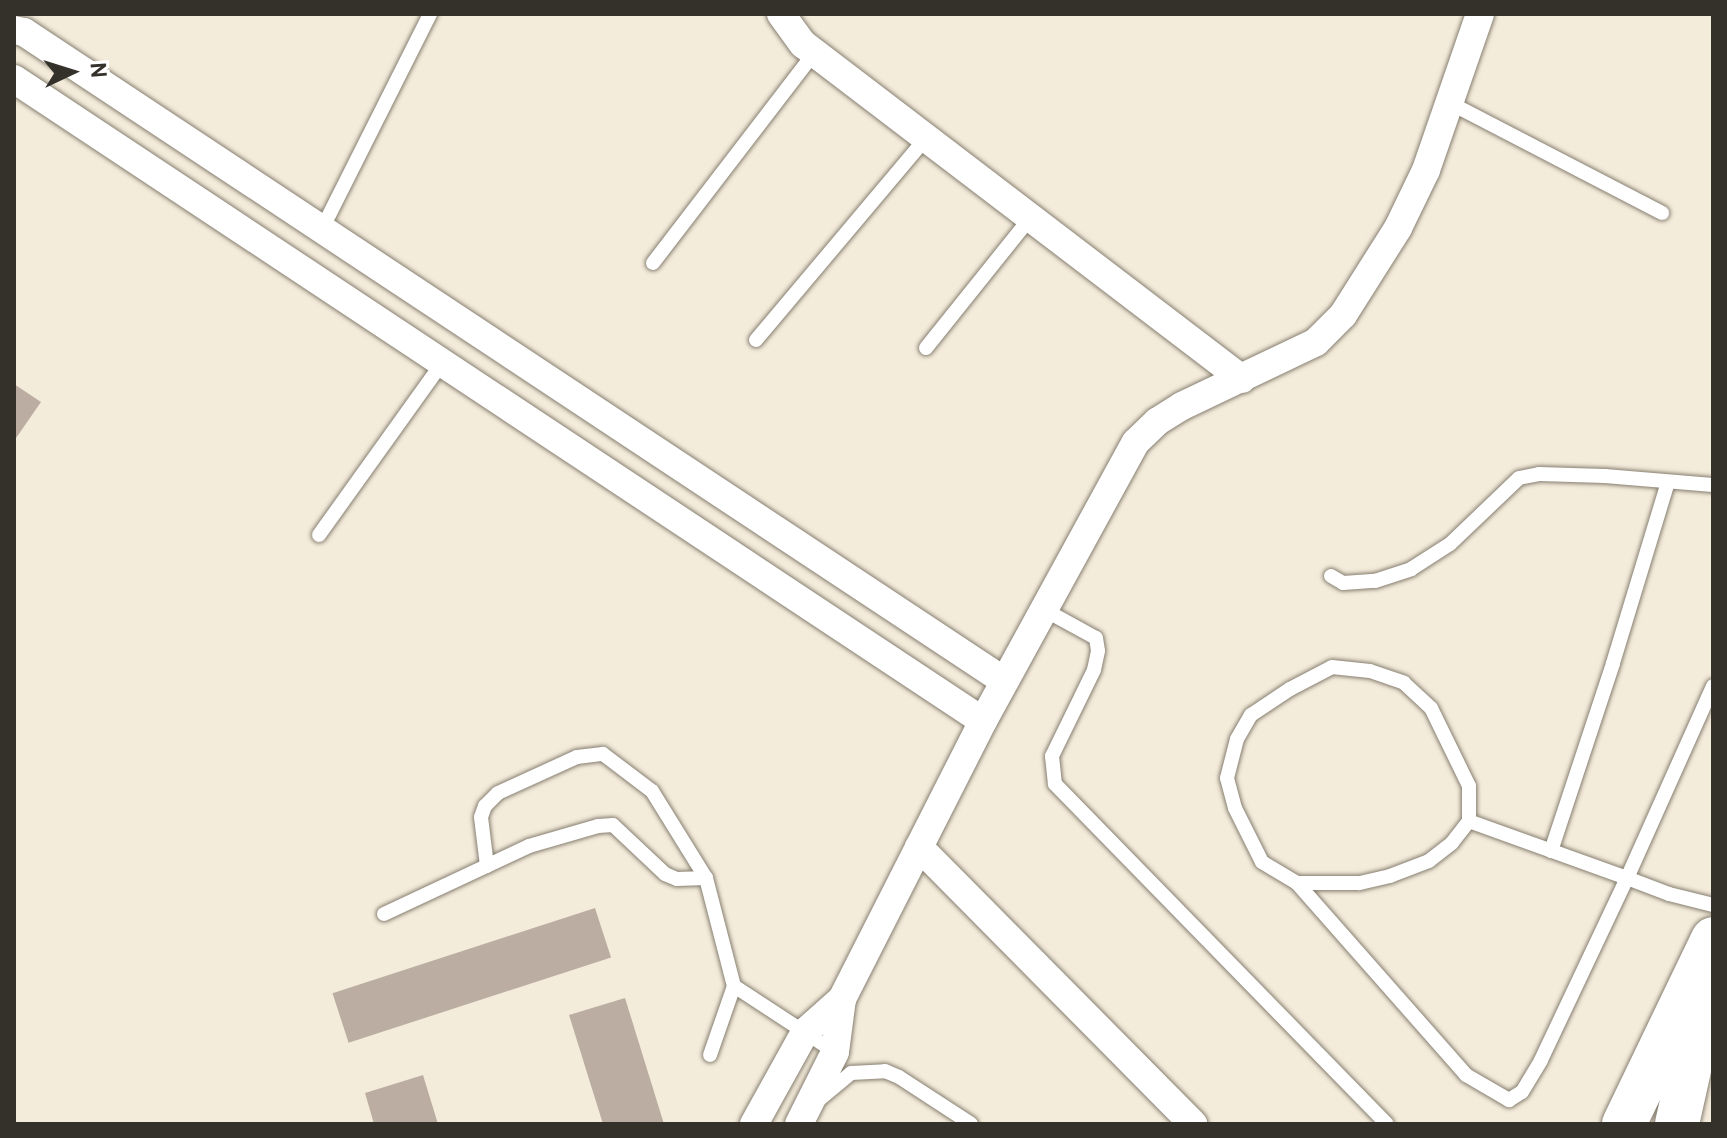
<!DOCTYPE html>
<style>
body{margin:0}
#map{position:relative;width:1727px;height:1138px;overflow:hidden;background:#f4ecdb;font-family:Overpass,sans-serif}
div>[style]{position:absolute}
.building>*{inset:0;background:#bcada2;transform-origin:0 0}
.roads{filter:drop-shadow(0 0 2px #867e70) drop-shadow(0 0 2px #867e70)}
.service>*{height:14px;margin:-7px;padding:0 7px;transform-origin:7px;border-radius:7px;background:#fff}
.minor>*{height:28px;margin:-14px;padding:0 14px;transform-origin:14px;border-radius:14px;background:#fff}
.trunk>*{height:44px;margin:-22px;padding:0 22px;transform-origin:22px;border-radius:22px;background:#fff}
.motorway>*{height:44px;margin:-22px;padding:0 22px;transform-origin:22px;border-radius:22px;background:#fff}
span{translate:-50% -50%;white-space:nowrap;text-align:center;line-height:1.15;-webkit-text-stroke:6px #fff;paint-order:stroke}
.frame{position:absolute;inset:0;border:16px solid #34302a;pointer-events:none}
.north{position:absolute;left:32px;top:32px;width:80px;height:80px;-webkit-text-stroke:6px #fff;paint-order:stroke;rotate:86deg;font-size:22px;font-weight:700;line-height:32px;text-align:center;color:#34302a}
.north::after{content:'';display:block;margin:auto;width:28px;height:36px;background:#34302a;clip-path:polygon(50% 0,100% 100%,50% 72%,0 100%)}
</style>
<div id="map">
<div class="building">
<i style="clip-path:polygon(14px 384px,41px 402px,14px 441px)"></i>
<i style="left:595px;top:908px;width:52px;height:276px;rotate:72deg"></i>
<i style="clip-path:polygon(625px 998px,664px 1124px,603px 1124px,569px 1015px)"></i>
<i style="clip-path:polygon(423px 1075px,438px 1124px,374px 1124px,365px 1093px)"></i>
</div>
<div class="roads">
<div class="service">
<i style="left:1450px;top:103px;width:239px;rotate:27.4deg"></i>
<i style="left:322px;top:229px;width:241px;rotate:-63.3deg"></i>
<i style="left:653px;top:263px;width:266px;rotate:-52.5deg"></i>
<i style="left:756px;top:340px;width:264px;rotate:-49.9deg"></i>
<i style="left:926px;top:348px;width:168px;rotate:-51.3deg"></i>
<i style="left:319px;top:535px;width:211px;rotate:-54.4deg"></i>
<i style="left:1331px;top:576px;width:14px;rotate:30deg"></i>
<i style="left:1343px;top:583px;width:32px;rotate:-4deg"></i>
<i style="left:1375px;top:581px;width:38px;rotate:-18deg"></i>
<i style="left:1411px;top:569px;width:46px;rotate:-32.7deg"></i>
<i style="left:1450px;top:544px;width:95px;rotate:-43.7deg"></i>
<i style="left:1519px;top:478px;width:20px;rotate:-11deg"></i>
<i style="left:1539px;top:474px;width:66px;rotate:1.7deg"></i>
<i style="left:1605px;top:476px;width:108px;rotate:4.8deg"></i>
<i style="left:1043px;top:609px;width:60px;rotate:28.7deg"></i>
<i style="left:1096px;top:638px;width:13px;rotate:81deg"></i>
<i style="left:1098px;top:651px;width:19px;rotate:102deg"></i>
<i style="left:1094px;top:670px;width:96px;rotate:116deg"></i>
<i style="left:1052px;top:756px;width:28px;rotate:84deg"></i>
<i style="left:1055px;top:784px;width:475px;rotate:45.7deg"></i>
<i style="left:1332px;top:667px;width:38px;rotate:6deg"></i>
<i style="left:1370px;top:671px;width:36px;rotate:19deg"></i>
<i style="left:1404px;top:683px;width:37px;rotate:43deg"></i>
<i style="left:1431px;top:708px;width:87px;rotate:64deg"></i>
<i style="left:1469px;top:786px;width:35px;rotate:90deg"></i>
<i style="left:1469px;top:821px;width:28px;rotate:128deg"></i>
<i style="left:1452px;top:843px;width:29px;rotate:142deg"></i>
<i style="left:1429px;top:861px;width:42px;rotate:159deg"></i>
<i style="left:1390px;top:876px;width:32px;rotate:167deg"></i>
<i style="left:1359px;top:883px;width:62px;rotate:180deg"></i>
<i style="left:1297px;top:883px;width:41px;rotate:-149deg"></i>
<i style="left:1262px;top:862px;width:60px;rotate:-116.6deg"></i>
<i style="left:1235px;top:808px;width:31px;rotate:-105deg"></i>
<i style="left:1227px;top:778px;width:40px;rotate:-75.6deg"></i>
<i style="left:1237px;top:739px;width:28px;rotate:-60deg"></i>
<i style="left:1251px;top:715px;width:47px;rotate:-33.7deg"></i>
<i style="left:1290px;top:689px;width:47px;rotate:-27.6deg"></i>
<i style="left:1713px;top:686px;width:210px;rotate:114.1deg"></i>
<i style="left:1627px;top:878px;width:45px;rotate:20.9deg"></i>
<i style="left:1669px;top:894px;width:45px;rotate:14deg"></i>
<i style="left:1551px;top:851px;width:198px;rotate:-71.7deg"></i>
<i style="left:1613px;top:663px;width:189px;rotate:-73.1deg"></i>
<i style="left:487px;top:866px;width:49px;rotate:-97deg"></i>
<i style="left:481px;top:817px;width:12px;rotate:-70deg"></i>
<i style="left:485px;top:806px;width:18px;rotate:-45deg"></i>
<i style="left:498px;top:793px;width:87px;rotate:-24.5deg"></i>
<i style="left:577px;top:757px;width:26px;rotate:-7deg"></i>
<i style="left:603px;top:754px;width:61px;rotate:37.1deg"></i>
<i style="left:652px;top:791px;width:102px;rotate:58.2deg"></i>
<i style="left:706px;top:878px;width:112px;rotate:75.5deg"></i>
<i style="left:734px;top:986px;width:121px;rotate:33.2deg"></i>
<i style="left:1297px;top:883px;width:256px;rotate:48.6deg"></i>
<i style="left:1466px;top:1075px;width:50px;rotate:30.2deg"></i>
<i style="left:1509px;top:1100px;width:15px;rotate:-32deg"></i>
<i style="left:1522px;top:1092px;width:37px;rotate:-59deg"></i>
<i style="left:1541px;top:1060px;width:201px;rotate:-64.7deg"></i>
<i style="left:1627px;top:878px;width:168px;rotate:-160.2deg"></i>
<i style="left:384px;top:914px;width:160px;rotate:-25.1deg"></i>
<i style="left:529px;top:846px;width:72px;rotate:-16.2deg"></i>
<i style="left:598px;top:826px;width:15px;rotate:-4deg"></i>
<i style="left:613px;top:825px;width:71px;rotate:43.3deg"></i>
<i style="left:665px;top:874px;width:13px;rotate:23deg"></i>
<i style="left:677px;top:879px;width:29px;rotate:-2deg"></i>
<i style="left:710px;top:1055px;width:73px;rotate:-70.8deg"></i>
<i style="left:820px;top:1099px;width:40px;rotate:-40deg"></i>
<i style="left:851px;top:1073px;width:34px;rotate:-3deg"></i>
<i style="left:885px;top:1071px;width:15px;rotate:23deg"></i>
<i style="left:899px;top:1077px;width:86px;rotate:33.1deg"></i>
</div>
<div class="minor">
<i style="left:781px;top:14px;width:37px;rotate:54deg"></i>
<i style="left:803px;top:44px;width:552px;rotate:37.35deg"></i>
<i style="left:14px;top:30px;width:10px;rotate:11deg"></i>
<i style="left:24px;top:32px;width:1175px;rotate:33.51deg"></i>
<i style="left:14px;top:79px;width:1162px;rotate:33.53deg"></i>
<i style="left:919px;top:847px;width:390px;rotate:45.3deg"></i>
<i style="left:754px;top:1124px;width:105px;rotate:-61deg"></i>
<i style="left:805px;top:1032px;width:50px;rotate:-41.7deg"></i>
<i style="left:799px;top:1124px;width:80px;rotate:-63.4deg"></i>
<i style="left:835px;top:1052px;width:53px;rotate:-82.5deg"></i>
<i style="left:842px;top:999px;width:312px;rotate:-63.1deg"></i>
<i style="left:983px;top:721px;width:318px;rotate:-61.3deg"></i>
<i style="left:1136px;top:442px;width:30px;rotate:-44deg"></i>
<i style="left:1158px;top:421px;width:28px;rotate:-32deg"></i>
<i style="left:1182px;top:406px;width:148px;rotate:-25.5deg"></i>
<i style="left:1316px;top:342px;width:38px;rotate:-45deg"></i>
<i style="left:1343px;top:315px;width:103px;rotate:-57.7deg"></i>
<i style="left:1398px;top:228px;width:64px;rotate:-64.2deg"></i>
<i style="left:1426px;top:170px;width:165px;rotate:-70.9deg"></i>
</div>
<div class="trunk">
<i style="left:1624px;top:1124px;width:205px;rotate:-64.3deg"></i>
</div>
<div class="motorway">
<i style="left:1677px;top:1124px;width:167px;rotate:-77.5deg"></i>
</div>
</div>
<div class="frame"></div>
<div class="north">N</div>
</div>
